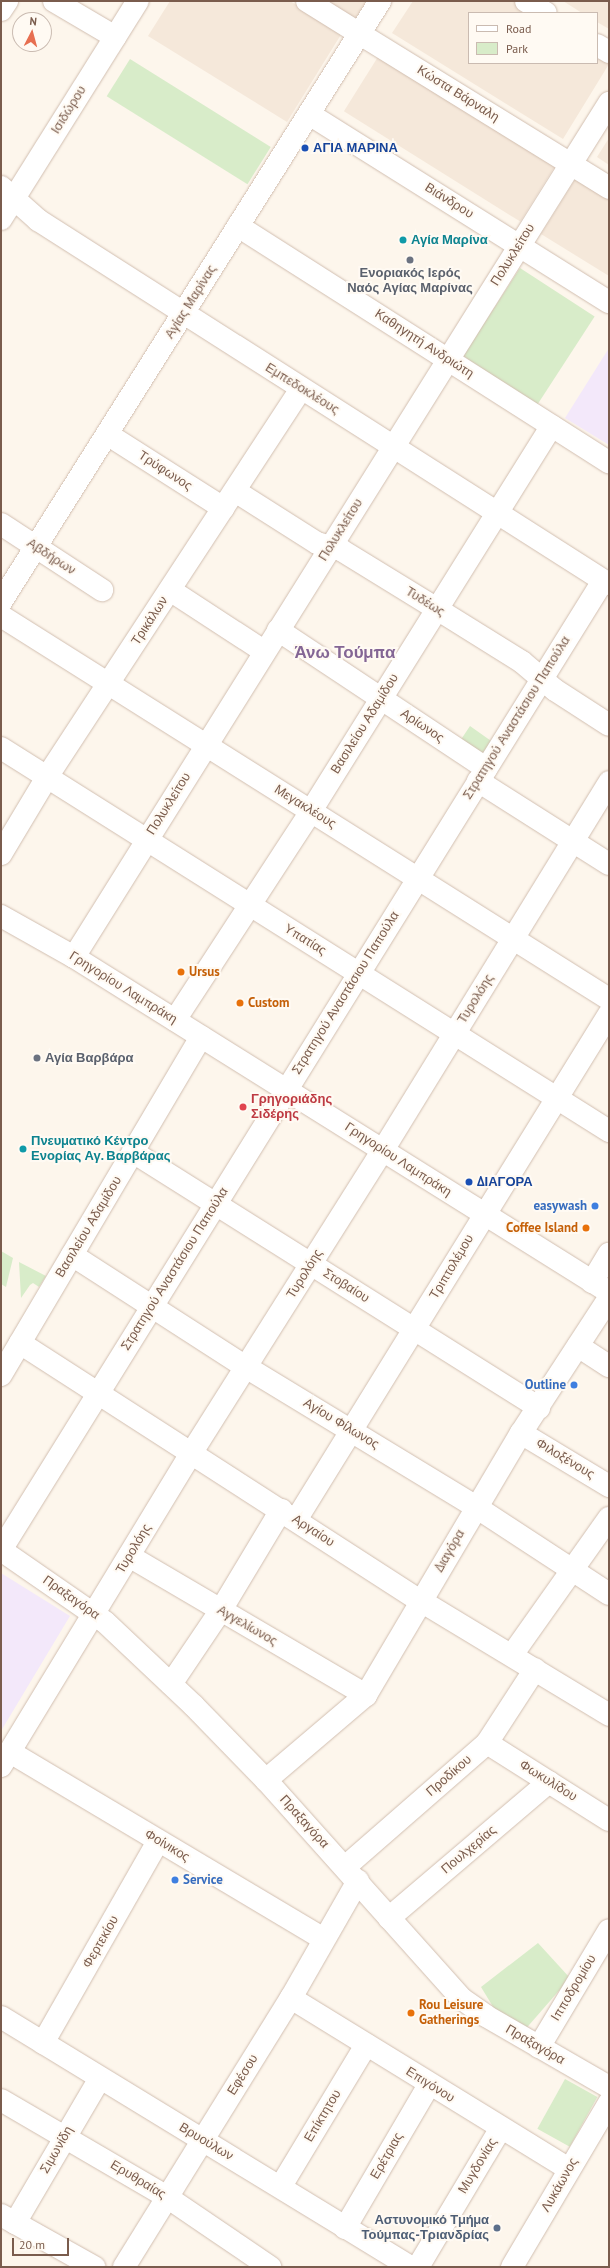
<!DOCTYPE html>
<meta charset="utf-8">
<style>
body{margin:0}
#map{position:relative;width:610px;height:2268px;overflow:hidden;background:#fdf6ec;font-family:"PT Sans",sans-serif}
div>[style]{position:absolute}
.residential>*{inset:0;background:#f5e8da;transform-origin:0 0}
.education>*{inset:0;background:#f3e8fa}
.green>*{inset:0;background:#d8ecc9;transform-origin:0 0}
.roads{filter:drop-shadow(0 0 1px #d1beb0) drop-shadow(0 0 1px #d1beb0)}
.minor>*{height:22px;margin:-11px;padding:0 11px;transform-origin:11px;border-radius:11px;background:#fff}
.tertiary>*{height:22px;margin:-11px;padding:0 11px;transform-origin:11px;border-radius:11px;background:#fff}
.secondary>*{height:22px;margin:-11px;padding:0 11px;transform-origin:11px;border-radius:11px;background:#fff}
.dots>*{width:11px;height:11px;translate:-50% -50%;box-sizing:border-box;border:2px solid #fffaf3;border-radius:50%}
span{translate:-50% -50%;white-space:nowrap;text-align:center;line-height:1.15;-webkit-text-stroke:4px #fffaf3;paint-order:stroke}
.street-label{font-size:13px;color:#7a5c4d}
.transit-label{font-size:13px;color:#164399;font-weight:700}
.left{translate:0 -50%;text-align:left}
.culture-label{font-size:13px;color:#0d838f;font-weight:700}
.worship-label{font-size:13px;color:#5b616d;font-weight:700}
.food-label{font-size:13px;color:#c56008;font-weight:700}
.right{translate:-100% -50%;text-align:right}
.health-label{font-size:13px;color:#be3a42;font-weight:700}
.shop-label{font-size:13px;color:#366cbe;font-weight:700}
.service-label{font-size:13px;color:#4e5e75;font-weight:700}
.district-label{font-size:17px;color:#846695;font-weight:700}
.frame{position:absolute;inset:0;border:2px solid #7a5c4d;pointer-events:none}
.legend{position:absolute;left:468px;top:12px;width:130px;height:52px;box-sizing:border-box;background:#fffaf3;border:1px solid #cabbb1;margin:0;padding:5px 7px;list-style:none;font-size:12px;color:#7a5c4d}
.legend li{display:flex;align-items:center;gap:8px;height:20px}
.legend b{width:20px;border:1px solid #cabbb1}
.north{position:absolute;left:12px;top:12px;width:40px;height:40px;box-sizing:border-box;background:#fffaf3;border:1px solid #cabbb1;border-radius:50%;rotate:6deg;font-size:11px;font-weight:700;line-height:16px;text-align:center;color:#7a5c4d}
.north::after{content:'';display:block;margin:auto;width:14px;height:18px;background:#e76f51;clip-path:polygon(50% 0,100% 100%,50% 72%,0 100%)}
.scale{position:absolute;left:12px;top:2238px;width:57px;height:18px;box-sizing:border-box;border:2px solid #7a5c4d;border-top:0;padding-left:5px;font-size:12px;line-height:14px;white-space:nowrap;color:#7a5c4d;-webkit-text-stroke:3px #fffaf3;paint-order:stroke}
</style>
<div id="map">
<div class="residential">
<i style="clip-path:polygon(170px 1px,290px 1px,342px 33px,287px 122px,148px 36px)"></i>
<i style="clip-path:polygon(326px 1px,366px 1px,355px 19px)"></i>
<i style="clip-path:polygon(413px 1px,527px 1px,547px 13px,469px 13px,469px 63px,597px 63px,597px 43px,609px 51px,609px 64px,563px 139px,392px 33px)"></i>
<i style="clip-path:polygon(563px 1px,609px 1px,609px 29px,597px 22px,597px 13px,582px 13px)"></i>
<i style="left:381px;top:52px;width:208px;height:70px;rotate:32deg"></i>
<i style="clip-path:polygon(609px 138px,609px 165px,597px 157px)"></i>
<i style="clip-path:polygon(576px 178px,609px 198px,609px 276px,541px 234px)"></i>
</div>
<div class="education">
<i style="clip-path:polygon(609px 348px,609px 445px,565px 418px)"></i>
<i style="clip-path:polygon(1px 1573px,70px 1616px,1px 1731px)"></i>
</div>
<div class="green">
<i style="left:130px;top:59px;width:166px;height:44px;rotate:32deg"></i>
<i style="left:520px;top:268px;width:89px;height:105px;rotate:33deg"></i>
<i style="clip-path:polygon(470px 726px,494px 743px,485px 763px,458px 744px)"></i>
<i style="clip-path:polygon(1px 1251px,13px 1258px,6px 1287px,1px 1284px)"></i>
<i style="clip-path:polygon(19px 1262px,46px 1276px,39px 1287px,33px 1283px,30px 1285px,21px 1298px)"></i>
<i style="clip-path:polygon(538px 1943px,570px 1978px,523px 2032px,495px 2010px,481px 1987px)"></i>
<i style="left:565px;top:2079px;width:37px;height:57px;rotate:29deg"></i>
</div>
<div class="roads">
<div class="minor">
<i style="left:54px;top:1px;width:71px;rotate:30.5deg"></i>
<i style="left:526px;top:1px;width:23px;rotate:31deg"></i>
<i style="left:1px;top:10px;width:11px;rotate:-56deg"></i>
<i style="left:360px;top:34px;width:293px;rotate:31.7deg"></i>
<i style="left:597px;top:45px;width:14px;rotate:30deg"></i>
<i style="left:309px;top:114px;width:354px;rotate:32.1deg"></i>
<i style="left:1px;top:187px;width:50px;rotate:41.7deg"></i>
<i style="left:38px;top:220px;width:677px;rotate:32.52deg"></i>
<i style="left:1px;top:219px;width:257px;rotate:-57.9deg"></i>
<i style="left:238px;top:226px;width:440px;rotate:32.5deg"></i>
<i style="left:107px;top:434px;width:138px;rotate:32.5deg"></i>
<i style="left:235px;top:491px;width:97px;rotate:32.4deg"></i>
<i style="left:317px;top:543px;width:25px;rotate:16deg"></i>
<i style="left:341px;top:550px;width:113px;rotate:31.6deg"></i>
<i style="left:437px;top:609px;width:100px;rotate:31.9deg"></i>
<i style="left:522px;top:662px;width:43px;rotate:40.3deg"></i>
<i style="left:555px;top:690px;width:64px;rotate:32.9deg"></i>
<i style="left:1px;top:524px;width:121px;rotate:33.2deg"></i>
<i style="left:170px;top:590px;width:113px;rotate:33.1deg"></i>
<i style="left:1px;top:616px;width:719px;rotate:32.21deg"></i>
<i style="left:278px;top:630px;width:250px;rotate:33.6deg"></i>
<i style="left:1px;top:748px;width:719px;rotate:32.21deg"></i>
<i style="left:478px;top:781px;width:155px;rotate:32.4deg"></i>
<i style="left:1px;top:854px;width:90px;rotate:-59.1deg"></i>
<i style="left:47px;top:777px;width:464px;rotate:-56.8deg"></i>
<i style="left:74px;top:957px;width:1008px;rotate:-57.93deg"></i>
<i style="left:175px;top:1020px;width:249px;rotate:-56.9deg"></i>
<i style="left:311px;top:811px;width:454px;rotate:-58deg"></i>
<i style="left:133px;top:1152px;width:480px;rotate:32.2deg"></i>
<i style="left:72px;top:1255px;width:207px;rotate:32.8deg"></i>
<i style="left:246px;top:1367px;width:269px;rotate:31.3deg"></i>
<i style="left:476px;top:1507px;width:159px;rotate:33.2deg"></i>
<i style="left:20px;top:1343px;width:477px;rotate:32.8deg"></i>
<i style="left:421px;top:1601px;width:220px;rotate:31.2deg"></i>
<i style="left:578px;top:1346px;width:37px;rotate:33deg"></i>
<i style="left:1px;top:1375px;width:393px;rotate:-59.4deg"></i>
<i style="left:521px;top:1433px;width:103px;rotate:31.1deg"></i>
<i style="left:296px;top:1520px;width:595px;rotate:-58.26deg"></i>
<i style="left:1px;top:1550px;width:1141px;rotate:-58.15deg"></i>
<i style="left:129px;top:1556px;width:275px;rotate:30.4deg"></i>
<i style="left:512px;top:1655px;width:168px;rotate:-54.7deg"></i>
<i style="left:171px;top:1684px;width:89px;rotate:-56deg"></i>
<i style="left:221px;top:1610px;width:117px;rotate:-59deg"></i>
<i style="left:487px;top:1743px;width:144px;rotate:32.3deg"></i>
<i style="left:10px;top:1752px;width:365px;rotate:30.8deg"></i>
<i style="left:1px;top:1766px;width:368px;rotate:-58.7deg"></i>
<i style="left:192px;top:1452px;width:357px;rotate:-57.7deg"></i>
<i style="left:383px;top:1150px;width:432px;rotate:-58.4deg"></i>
<i style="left:345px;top:1867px;width:189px;rotate:-41.1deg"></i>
<i style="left:487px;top:1743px;width:88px;rotate:-57deg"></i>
<i style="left:389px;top:1918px;width:210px;rotate:-40.4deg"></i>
<i style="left:291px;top:1998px;width:326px;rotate:31.6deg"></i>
<i style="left:1px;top:2017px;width:479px;rotate:31.4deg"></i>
<i style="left:43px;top:2043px;width:232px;rotate:-60.3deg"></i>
<i style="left:539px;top:2047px;width:136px;rotate:-59.1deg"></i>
<i style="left:1px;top:2100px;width:192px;rotate:30.3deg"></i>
<i style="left:167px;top:2197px;width:125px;rotate:34.2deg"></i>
<i style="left:281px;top:2186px;width:165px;rotate:-58.9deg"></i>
<i style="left:15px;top:2223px;width:168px;rotate:-59.6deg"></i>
<i style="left:345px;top:2228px;width:166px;rotate:-59.6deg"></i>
<i style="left:124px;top:2267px;width:317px;rotate:-58.2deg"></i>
<i style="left:291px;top:1998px;width:135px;rotate:-60.2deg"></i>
<i style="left:418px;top:2267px;width:162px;rotate:-59.2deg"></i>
<i style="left:512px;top:2267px;width:191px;rotate:-59.4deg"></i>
</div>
<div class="tertiary">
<i style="left:307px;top:1px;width:62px;rotate:31.9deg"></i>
<i style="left:1px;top:602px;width:711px;rotate:-57.76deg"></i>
<i style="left:1px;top:1550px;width:126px;rotate:34.7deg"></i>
<i style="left:105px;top:1622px;width:122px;rotate:43.3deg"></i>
<i style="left:194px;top:1706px;width:103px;rotate:45.8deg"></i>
<i style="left:266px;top:1780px;width:294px;rotate:48.2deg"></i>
<i style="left:462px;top:1999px;width:29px;rotate:35deg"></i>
<i style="left:486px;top:2016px;width:142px;rotate:30deg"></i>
<i style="left:266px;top:1780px;width:131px;rotate:-40.4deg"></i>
<i style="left:366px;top:1695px;width:304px;rotate:-59.4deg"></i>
<i style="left:521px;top:1433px;width:161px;rotate:-56.9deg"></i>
<i style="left:1px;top:2215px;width:107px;rotate:29.2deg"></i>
</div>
<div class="secondary">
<i style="left:1px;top:916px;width:84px;rotate:29.3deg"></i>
<i style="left:74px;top:957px;width:631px;rotate:32.05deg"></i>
<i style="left:592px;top:1282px;width:33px;rotate:-59deg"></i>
</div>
</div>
<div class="dots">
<i style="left:305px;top:148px;background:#1a4fb4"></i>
<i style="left:403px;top:240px;background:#0f9aa8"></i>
<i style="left:410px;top:260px;background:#6b7280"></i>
<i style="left:181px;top:972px;background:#e8710a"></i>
<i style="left:240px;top:1003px;background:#e8710a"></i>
<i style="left:37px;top:1058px;background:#6b7280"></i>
<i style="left:243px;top:1107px;background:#e0444e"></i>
<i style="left:23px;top:1149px;background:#0f9aa8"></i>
<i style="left:469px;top:1182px;background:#1a4fb4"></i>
<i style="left:595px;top:1206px;background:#3f7fe0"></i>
<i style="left:586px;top:1228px;background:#e8710a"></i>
<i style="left:574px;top:1385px;background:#3f7fe0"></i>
<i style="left:175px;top:1880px;background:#3f7fe0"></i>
<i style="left:411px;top:2013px;background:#e8710a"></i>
<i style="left:497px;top:2228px;background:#5c6f8a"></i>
</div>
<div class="street-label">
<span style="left:458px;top:94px;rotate:32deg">Κώστα Βάρναλη</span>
<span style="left:69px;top:110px;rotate:-58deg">Ισιδώρου</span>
<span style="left:449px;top:201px;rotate:32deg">Βιάνδρου</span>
<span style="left:513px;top:255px;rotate:-58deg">Πολυκλείτου</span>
<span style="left:191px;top:302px;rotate:-58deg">Αγίας Μαρίνας</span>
<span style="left:424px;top:344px;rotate:33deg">Καθηγητή Ανδριώτη</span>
<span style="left:302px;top:389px;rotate:32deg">Εμπεδοκλέους</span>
<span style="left:165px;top:471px;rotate:33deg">Τρύφωνος</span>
<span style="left:341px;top:530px;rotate:-58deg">Πολυκλείτου</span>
<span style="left:51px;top:557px;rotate:33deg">Αβδήρων</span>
<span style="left:425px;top:602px;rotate:32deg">Τυδέως</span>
<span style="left:150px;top:621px;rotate:-57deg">Τρικάλων</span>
<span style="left:517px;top:718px;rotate:-58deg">Στρατηγού Αναστάσιου Παπούλα</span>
<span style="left:365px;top:724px;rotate:-58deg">Βασιλείου Αδαμίδου</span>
<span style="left:422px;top:726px;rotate:34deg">Αρίωνος</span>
<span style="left:169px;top:804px;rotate:-58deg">Πολυκλείτου</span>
<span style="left:305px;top:807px;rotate:32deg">Μεγακλέους</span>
<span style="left:305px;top:940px;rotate:32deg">Υπατίας</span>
<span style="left:123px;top:988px;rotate:32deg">Γρηγορίου Λαμπράκη</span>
<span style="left:346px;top:993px;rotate:-58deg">Στρατηγού Αναστάσιου Παπούλα</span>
<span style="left:476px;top:999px;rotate:-58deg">Τυρολόης</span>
<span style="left:398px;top:1160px;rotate:33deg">Γρηγορίου Λαμπράκη</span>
<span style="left:89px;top:1227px;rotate:-59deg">Βασιλείου Αδαμίδου</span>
<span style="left:452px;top:1267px;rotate:-59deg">Τριπτολέμου</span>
<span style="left:175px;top:1269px;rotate:-58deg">Στρατηγού Αναστάσιου Παπούλα</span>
<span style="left:305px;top:1274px;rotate:-58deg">Τυρολόης</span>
<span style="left:346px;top:1286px;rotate:32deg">Στοβαίου</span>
<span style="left:341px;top:1424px;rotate:31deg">Αγίου Φίλωνος</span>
<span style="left:565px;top:1459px;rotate:31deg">Φιλοξένους</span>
<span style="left:313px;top:1531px;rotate:33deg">Αργαίου</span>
<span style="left:134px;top:1549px;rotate:-59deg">Τυρολόης</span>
<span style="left:450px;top:1551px;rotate:-60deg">Διαγόρα</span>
<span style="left:71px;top:1598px;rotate:35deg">Πραξαγόρα</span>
<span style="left:247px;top:1626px;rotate:30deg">Αγγελίωνος</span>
<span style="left:449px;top:1776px;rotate:-41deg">Προδίκου</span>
<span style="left:548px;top:1781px;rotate:32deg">Φωκυλίδου</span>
<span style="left:304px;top:1822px;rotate:48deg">Πραξαγόρα</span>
<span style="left:167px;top:1846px;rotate:31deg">Φοίνικος</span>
<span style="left:469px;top:1850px;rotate:-40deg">Πουλχερίας</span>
<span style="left:101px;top:1942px;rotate:-60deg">Φερτεκίου</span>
<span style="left:574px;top:1988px;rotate:-59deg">Ιπποδρομίου</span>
<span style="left:535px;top:2045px;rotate:30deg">Πραξαγόρα</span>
<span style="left:243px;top:2075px;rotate:-58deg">Εφέσου</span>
<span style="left:430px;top:2085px;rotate:32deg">Επιγόνου</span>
<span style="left:323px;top:2116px;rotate:-59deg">Επίκτητου</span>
<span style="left:206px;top:2142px;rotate:31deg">Βρυούλων</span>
<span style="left:57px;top:2150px;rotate:-60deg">Σιμωνίδη</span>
<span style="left:387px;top:2156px;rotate:-60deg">Ερέτριας</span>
<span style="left:478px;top:2166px;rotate:-59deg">Μυγδονίας</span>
<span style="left:138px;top:2180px;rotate:31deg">Ερυθραίας</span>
<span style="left:560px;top:2185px;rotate:-60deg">Λυκάωνος</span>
</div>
<div class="transit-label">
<span class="left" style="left:313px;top:148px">ΑΓΙΑ ΜΑΡΙΝΑ</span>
<span class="left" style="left:477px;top:1182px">ΔΙΑΓΟΡΑ</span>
</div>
<div class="culture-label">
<span class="left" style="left:411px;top:240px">Αγία Μαρίνα</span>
<span class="left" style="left:31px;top:1149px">Πνευματικό Κέντρο<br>Ενορίας Αγ. Βαρβάρας</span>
</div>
<div class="worship-label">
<span style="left:410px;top:281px">Ενοριακός Ιερός<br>Ναός Αγίας Μαρίνας</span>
<span class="left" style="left:45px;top:1058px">Αγία Βαρβάρα</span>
</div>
<div class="food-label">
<span class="left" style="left:189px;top:972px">Ursus</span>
<span class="left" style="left:248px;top:1003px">Custom</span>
<span class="right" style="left:578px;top:1228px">Coffee Island</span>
<span class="left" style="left:419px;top:2013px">Rou Leisure<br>Gatherings</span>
</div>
<div class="health-label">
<span class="left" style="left:251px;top:1107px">Γρηγοριάδης<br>Σιδέρης</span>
</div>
<div class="shop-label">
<span class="right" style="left:587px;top:1206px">easywash</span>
<span class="right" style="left:566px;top:1385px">Outline</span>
<span class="left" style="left:183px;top:1880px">Service</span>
</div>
<div class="service-label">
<span class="right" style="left:489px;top:2228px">Αστυνομικό Τμήμα<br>Τούμπας-Τριανδρίας</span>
</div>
<div class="district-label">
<span style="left:345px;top:653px">Άνω Τούμπα</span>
</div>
<div class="frame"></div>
<ul class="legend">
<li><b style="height:5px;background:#fff"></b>Road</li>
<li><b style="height:11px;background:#d8ecc9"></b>Park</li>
</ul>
<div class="north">N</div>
<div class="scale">20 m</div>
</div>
